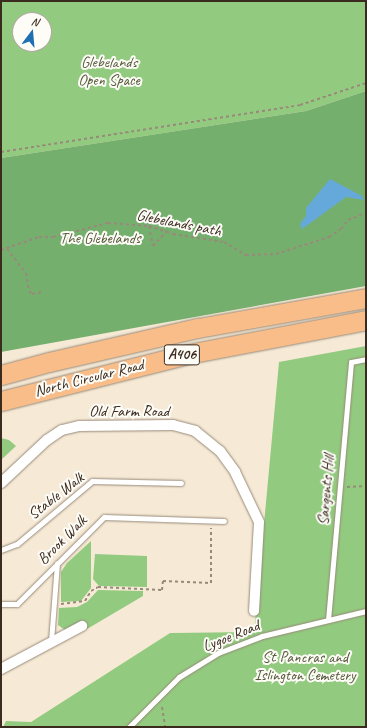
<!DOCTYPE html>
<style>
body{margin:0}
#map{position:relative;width:367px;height:728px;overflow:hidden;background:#f6ead6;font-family:Caveat,sans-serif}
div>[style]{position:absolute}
.green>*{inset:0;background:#92cb7f}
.forest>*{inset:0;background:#75af6e}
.water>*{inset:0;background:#65a9da}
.path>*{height:2px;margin-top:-1px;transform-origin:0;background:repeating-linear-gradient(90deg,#988a7a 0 3px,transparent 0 6px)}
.roads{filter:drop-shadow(0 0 1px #988a7a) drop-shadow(0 0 1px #988a7a)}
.lane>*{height:5px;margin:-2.5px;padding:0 2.5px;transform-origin:2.5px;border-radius:2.5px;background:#fff}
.street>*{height:10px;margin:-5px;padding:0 5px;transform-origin:5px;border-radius:5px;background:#fff}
.highway>*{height:19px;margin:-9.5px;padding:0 9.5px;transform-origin:9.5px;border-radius:9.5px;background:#f8bd88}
span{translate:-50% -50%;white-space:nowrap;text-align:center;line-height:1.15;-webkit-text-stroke:4px #fdfcf7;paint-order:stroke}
.shield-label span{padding:1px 3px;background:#fdfcf7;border:1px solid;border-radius:3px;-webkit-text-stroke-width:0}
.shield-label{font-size:15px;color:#3b2a1e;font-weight:700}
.park-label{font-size:16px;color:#555a3b}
.street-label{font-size:16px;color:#3b2a1e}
.frame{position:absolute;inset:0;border:2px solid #3b2a1e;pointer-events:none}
.north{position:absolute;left:12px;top:12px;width:40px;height:40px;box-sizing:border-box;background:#fdfcf7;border:1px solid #afa8a0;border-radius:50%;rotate:16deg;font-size:11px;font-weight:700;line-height:16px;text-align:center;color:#3b2a1e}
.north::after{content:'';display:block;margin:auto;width:14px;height:18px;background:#1f6fb2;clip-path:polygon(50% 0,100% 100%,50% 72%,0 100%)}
</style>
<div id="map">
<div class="green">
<i style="clip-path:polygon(evenodd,1px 1px,366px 1px,366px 91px,306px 111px,1px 158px,1px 1px,20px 20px,44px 20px,44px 44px,20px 44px,20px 20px)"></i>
<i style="clip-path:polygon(366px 346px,366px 727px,3px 727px,6px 721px,31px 722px,170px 633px,254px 632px,279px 362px)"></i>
<i style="clip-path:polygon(1px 438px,9px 440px,16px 446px,1px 460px)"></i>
<i style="clip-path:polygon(91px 541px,91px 588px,81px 601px,61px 602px,61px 572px,67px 563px)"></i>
<i style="clip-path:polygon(95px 554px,147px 556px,147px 587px,99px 586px,93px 579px)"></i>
<i style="clip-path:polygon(98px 590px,143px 591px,143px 596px,87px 629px,81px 621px,65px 630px,58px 625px,59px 608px,77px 607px,87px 602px)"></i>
</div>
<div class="forest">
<i style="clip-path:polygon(366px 91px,366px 286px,1px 352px,1px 158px,306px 111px)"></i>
</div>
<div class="water">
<i style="clip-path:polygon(330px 179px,362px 196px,364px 200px,346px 197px,302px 229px,300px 224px,306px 216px,306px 208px)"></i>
</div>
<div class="path">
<i style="left:1px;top:152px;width:303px;rotate:-8.9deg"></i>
<i style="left:300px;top:105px;width:70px;rotate:-18.4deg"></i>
<i style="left:149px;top:226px;width:20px;rotate:79deg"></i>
<i style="left:153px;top:246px;width:21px;rotate:-47deg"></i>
<i style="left:7px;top:249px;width:31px;rotate:52deg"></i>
<i style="left:26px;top:273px;width:18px;rotate:81deg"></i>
<i style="left:29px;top:291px;width:4px;rotate:45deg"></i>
<i style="left:32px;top:294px;width:11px;rotate:-10deg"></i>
<i style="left:1px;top:250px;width:40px;rotate:-18.9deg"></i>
<i style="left:39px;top:237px;width:14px"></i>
<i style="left:53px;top:237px;width:57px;rotate:-14.3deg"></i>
<i style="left:108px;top:223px;width:41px;rotate:4.2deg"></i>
<i style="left:149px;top:226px;width:25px;rotate:18deg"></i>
<i style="left:173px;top:234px;width:52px;rotate:8.9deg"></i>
<i style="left:224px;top:242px;width:26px;rotate:31deg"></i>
<i style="left:246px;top:255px;width:30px;rotate:-2deg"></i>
<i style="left:276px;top:254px;width:56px;rotate:-17.8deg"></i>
<i style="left:329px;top:237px;width:14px;rotate:-34deg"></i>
<i style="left:341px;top:229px;width:11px;rotate:-52deg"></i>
<i style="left:348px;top:220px;width:19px;rotate:-21deg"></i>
<i style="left:347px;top:487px;width:19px;rotate:-3deg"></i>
<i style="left:61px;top:604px;width:24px;rotate:-7deg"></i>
<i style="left:85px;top:601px;width:12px;rotate:-59deg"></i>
<i style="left:91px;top:591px;width:8px;rotate:-30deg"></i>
<i style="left:98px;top:587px;width:64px;rotate:2.7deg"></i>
<i style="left:162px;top:590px;width:9px;rotate:-84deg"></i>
<i style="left:163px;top:581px;width:48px;rotate:2.4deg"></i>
<i style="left:211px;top:583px;width:55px;rotate:-90deg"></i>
<i style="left:162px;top:707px;width:20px;rotate:81deg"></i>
<i style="left:18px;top:726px;width:1px;rotate:45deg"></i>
</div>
<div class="roads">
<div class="lane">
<i style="left:1px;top:550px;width:17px;rotate:-21deg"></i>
<i style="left:17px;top:544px;width:98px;rotate:-40deg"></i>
<i style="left:92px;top:481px;width:89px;rotate:1.3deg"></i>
<i style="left:1px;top:604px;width:16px"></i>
<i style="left:17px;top:604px;width:123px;rotate:-45deg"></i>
<i style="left:104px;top:517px;width:120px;rotate:1.9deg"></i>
<i style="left:328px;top:620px;width:259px;rotate:-84.9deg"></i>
<i style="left:351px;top:362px;width:15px;rotate:-11deg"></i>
<i style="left:51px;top:641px;width:78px;rotate:-85.6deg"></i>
<i style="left:129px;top:727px;width:71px;rotate:-45deg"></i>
<i style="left:179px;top:677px;width:46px;rotate:-31.6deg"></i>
<i style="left:218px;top:653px;width:47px;rotate:-21.1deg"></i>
<i style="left:262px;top:636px;width:107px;rotate:-13.5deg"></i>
</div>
<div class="street">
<i style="left:1px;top:483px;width:63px;rotate:-43.1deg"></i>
<i style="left:47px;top:440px;width:18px;rotate:-34deg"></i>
<i style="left:62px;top:430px;width:17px;rotate:-13deg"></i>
<i style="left:79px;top:426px;width:94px;rotate:-0.6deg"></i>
<i style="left:173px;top:425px;width:23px;rotate:15deg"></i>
<i style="left:195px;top:431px;width:32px;rotate:39deg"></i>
<i style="left:220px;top:451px;width:26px;rotate:54deg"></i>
<i style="left:235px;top:472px;width:55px;rotate:64.4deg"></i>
<i style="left:259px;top:522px;width:89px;rotate:93.2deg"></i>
<i style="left:1px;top:669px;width:92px;rotate:-28deg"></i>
</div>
<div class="highway">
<i style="left:1px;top:375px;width:50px;rotate:-15.2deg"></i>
<i style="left:49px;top:362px;width:153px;rotate:-12.9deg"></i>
<i style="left:198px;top:328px;width:171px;rotate:-10.1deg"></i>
<i style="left:1px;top:401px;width:193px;rotate:-14.1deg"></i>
<i style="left:188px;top:354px;width:181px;rotate:-10.8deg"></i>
</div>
</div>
<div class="shield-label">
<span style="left:182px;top:355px">A406</span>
</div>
<div class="park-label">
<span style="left:109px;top:71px">Glebelands<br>Open Space</span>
<span style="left:100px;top:238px">The Glebelands</span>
<span style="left:305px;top:666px">St Pancras and<br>Islington Cemetery</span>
</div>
<div class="street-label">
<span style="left:179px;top:223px;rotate:11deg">Glebelands path</span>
<span style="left:89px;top:378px;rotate:-14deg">North Circular Road</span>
<span style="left:129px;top:411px">Old Farm Road</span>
<span style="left:326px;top:490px;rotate:-85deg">Sargents Hill</span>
<span style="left:56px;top:496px;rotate:-38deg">Stable Walk</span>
<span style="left:62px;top:540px;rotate:-45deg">Brook Walk</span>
<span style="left:231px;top:636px;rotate:-22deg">Lygoe Road</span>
</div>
<div class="frame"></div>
<div class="north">N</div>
</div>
